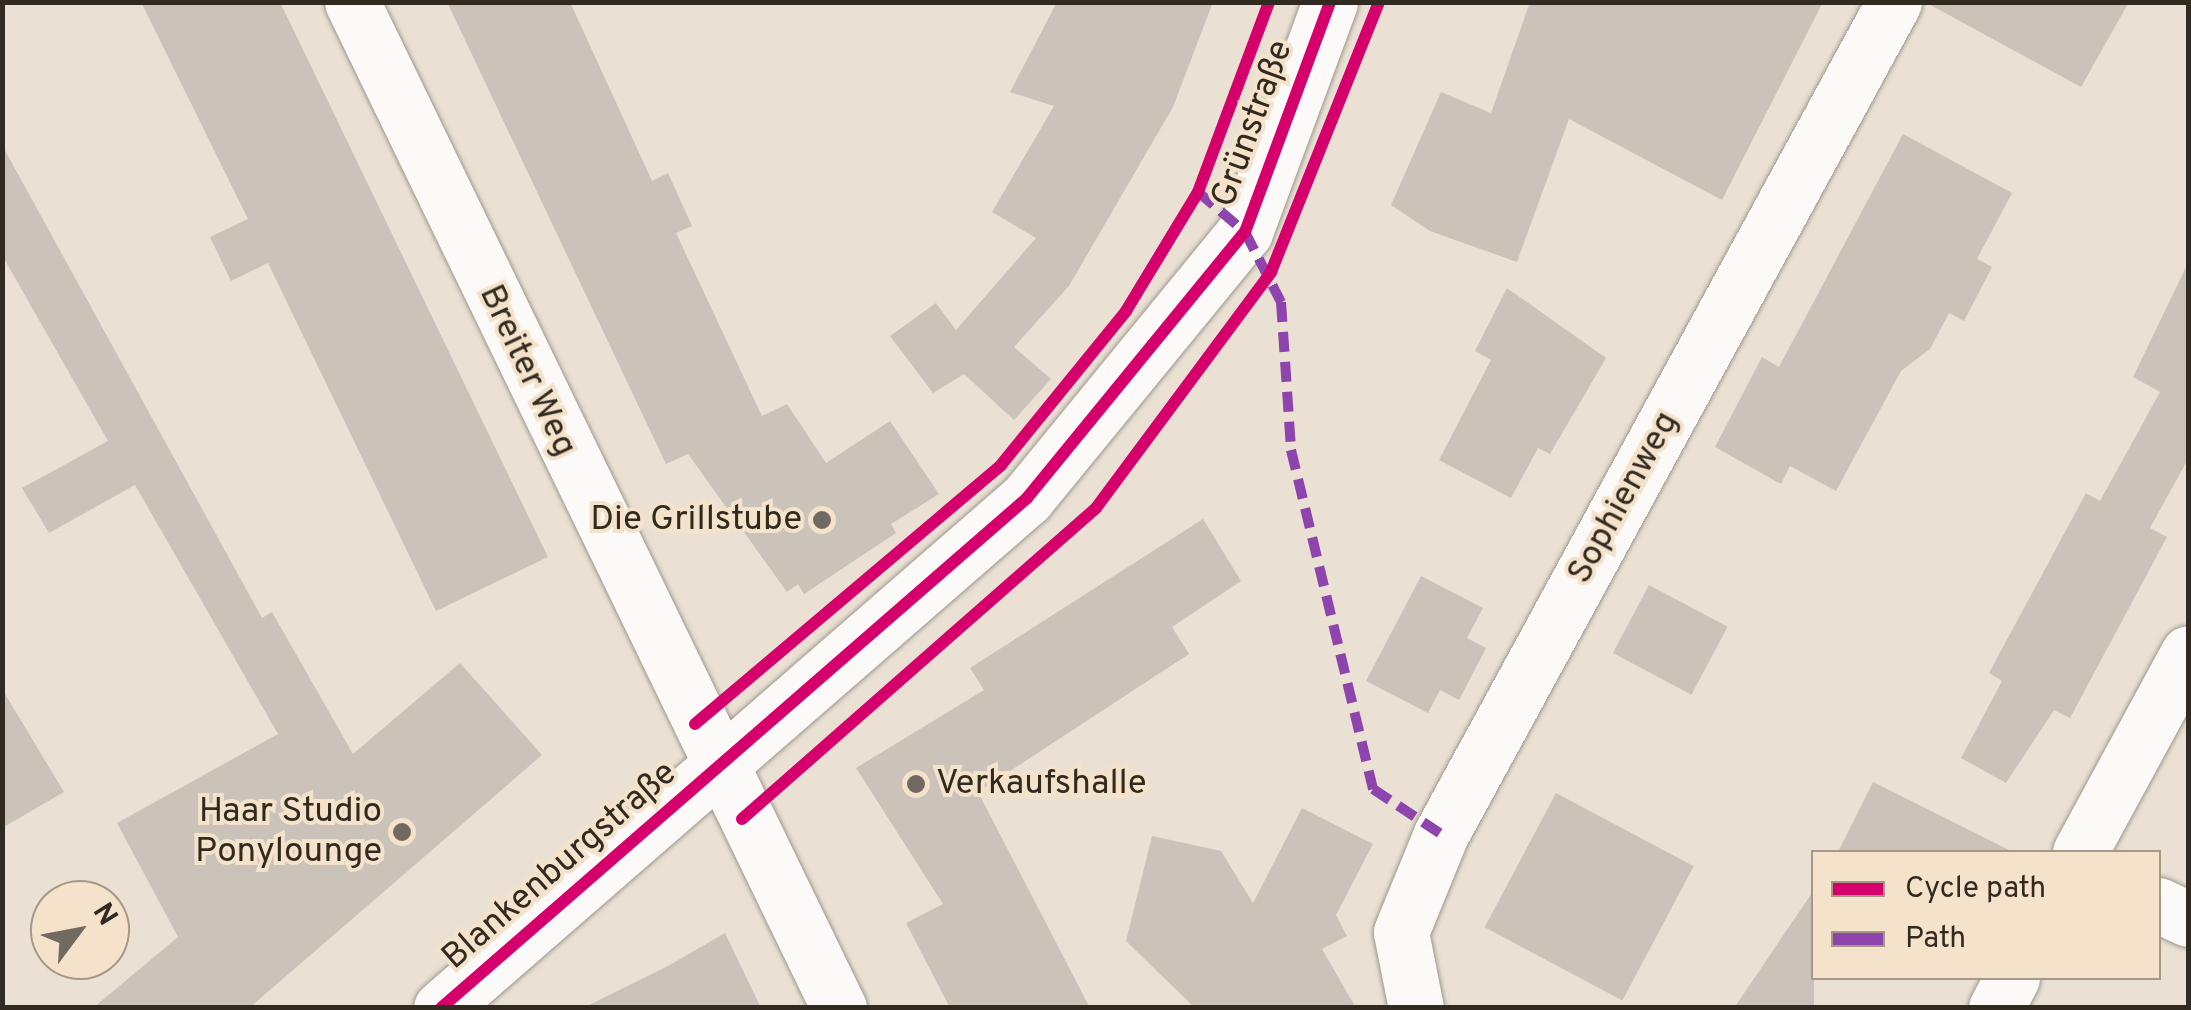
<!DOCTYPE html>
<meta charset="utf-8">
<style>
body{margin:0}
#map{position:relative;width:2191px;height:1010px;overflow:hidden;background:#eae1d4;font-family:Overpass,sans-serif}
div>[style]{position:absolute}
.building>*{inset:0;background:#cbc2ba;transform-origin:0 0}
.roads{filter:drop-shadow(0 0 2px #9f978e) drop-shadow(0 0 2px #9f978e)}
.street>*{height:55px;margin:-27.5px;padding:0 27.5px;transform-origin:27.5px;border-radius:27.5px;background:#fcfaf9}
.quiet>*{height:10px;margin-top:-5px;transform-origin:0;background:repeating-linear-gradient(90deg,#8e44ad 0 20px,transparent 0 30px)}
.cycleway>*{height:12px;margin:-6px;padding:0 6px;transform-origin:6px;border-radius:6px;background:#d6006c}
.dots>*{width:28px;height:28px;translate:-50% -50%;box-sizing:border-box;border:5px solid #f4e2ca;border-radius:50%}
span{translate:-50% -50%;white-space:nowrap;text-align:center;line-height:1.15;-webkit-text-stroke:8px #f4e2ca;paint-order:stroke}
.street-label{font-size:35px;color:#312a21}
.poi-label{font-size:35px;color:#312a21}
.right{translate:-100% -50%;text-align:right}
.left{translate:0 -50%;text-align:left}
.frame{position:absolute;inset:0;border:5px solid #312a21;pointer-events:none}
.legend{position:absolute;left:1811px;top:850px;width:350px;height:130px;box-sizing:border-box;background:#f4e2ca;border:2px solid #a69886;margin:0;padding:12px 18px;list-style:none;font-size:30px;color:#312a21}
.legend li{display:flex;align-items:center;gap:20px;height:50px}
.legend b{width:50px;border:2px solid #a69886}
.north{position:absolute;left:30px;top:880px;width:100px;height:100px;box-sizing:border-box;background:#f4e2ca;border:2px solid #a69886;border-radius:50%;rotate:58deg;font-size:28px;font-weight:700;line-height:40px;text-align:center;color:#312a21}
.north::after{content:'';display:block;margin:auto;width:35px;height:45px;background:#726a60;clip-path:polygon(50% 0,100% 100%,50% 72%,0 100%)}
</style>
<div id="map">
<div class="building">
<i style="clip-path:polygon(141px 2px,280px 2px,548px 557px,436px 611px,268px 263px,231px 281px,210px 237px,248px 219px)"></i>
<i style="clip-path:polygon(447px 2px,570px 2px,652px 181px,668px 173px,692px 226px,676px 233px,762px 416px,787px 404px,826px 463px,890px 421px,939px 494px,891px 524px,896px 533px,804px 594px,798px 584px,787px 592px,688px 454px,666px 464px)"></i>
<i style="clip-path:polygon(1057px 2px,1213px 2px,1173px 107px,1069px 286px,1014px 347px,1051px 379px,1014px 420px,964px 374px,933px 393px,890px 336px,936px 303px,956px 330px,1036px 238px,992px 212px,1054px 106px,1010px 92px)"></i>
<i style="clip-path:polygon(1530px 2px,1823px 2px,1722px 200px,1569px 119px,1517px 262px,1430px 231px,1391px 205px,1441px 92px,1491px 113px)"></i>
<i style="clip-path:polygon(1925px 2px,2129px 2px,2081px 87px)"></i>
<i style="clip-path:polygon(1903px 134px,2012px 193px,1977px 259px,1992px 267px,1964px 321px,1949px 313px,1930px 349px,1901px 371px,1836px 491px,1790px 466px,1781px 484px,1715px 447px,1762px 357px,1779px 367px)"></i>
<i style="clip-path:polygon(2px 145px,262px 618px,272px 612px,353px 754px,460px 663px,542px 755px,249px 1008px,93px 1008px,178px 937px,117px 823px,278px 734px,135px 485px,49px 533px,22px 488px,108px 441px,2px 255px)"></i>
<i style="clip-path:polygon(2188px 263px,2188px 459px,2150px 528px,2167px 537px,2070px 718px,2054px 710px,2006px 783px,1961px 758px,2002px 681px,1989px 673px,2086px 493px,2100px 501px,2160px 392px,2133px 377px)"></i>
<i style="clip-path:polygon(1507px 288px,1606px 358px,1550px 454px,1538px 448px,1511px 498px,1439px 460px,1491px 360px,1475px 351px)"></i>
<i style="clip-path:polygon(1203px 519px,1241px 581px,1172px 627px,1189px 654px,978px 792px,1090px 1008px,950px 1008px,906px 923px,943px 904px,856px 768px,984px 690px,970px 668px)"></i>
<i style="clip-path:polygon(1421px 576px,1483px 608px,1467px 638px,1486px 648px,1459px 700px,1440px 690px,1428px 713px,1366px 681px)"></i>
<i style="left:1649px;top:585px;width:89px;height:77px;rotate:28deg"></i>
<i style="clip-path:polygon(2px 689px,64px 792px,2px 828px)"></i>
<i style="clip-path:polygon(1873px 782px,2013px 852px,1838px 852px)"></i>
<i style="left:1556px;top:793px;width:156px;height:152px;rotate:28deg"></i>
<i style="clip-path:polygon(1302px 808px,1373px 844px,1336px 915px,1347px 936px,1322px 949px,1356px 1008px,1195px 1008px,1126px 941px,1152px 836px,1221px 851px,1253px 903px)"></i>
<i style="clip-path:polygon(1814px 890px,1814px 1008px,1734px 1008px)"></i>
<i style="clip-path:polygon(725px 933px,761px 1008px,583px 1008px,668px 966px)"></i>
</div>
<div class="roads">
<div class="street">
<i style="left:352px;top:2px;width:1118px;rotate:64.17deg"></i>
<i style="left:2080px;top:852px;width:226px;rotate:-61.5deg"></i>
<i style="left:2158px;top:905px;width:33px;rotate:25deg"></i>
<i style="left:441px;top:1008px;width:777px;rotate:-41.03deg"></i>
<i style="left:1027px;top:498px;width:344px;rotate:-50.7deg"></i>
<i style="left:1245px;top:232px;width:245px;rotate:-69.7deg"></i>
<i style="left:1416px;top:1008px;width:77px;rotate:-101.2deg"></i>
<i style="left:1401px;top:932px;width:106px;rotate:-67.8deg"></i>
<i style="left:1441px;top:834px;width:947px;rotate:-61.43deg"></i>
<i style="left:1996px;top:1008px;width:34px;rotate:-62deg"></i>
</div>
</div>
<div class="quiet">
<i style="left:1198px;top:192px;width:62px;rotate:40.4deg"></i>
<i style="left:1245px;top:232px;width:79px;rotate:62.8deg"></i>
<i style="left:1281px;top:302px;width:148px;rotate:86.1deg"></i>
<i style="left:1291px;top:450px;width:349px;rotate:76.4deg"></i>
<i style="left:1373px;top:789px;width:82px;rotate:33.5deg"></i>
</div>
<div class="cycleway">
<i style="left:695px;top:724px;width:401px;rotate:-40.2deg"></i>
<i style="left:1001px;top:465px;width:198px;rotate:-50.9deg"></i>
<i style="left:1126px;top:311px;width:139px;rotate:-58.8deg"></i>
<i style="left:1198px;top:192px;width:203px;rotate:-69.5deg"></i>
<i style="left:742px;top:819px;width:471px;rotate:-41.3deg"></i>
<i style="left:1096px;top:508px;width:294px;rotate:-53.4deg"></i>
<i style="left:1271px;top:272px;width:291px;rotate:-68.2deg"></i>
<i style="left:441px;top:1008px;width:777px;rotate:-41.03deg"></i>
<i style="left:1027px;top:498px;width:344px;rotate:-50.7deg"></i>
<i style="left:1245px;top:232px;width:245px;rotate:-69.7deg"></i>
</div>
<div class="dots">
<i style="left:822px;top:520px;background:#726a60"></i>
<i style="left:916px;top:784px;background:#726a60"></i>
<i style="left:402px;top:832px;background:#726a60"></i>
</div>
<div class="street-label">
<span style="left:1253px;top:124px;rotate:-70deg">Grünstraße</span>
<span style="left:527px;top:371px;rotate:65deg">Breiter Weg</span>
<span style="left:1624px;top:498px;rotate:-61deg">Sophienweg</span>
<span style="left:560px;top:866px;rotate:-41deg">Blankenburgstraße</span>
</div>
<div class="poi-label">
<span class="right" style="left:802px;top:520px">Die Grillstube</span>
<span class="left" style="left:936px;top:784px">Verkaufshalle</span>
<span class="right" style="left:382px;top:832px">Haar Studio<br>Ponylounge</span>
</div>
<div class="frame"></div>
<ul class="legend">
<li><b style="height:12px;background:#d6006c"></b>Cycle path</li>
<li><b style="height:12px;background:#8e44ad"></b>Path</li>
</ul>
<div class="north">N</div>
</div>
